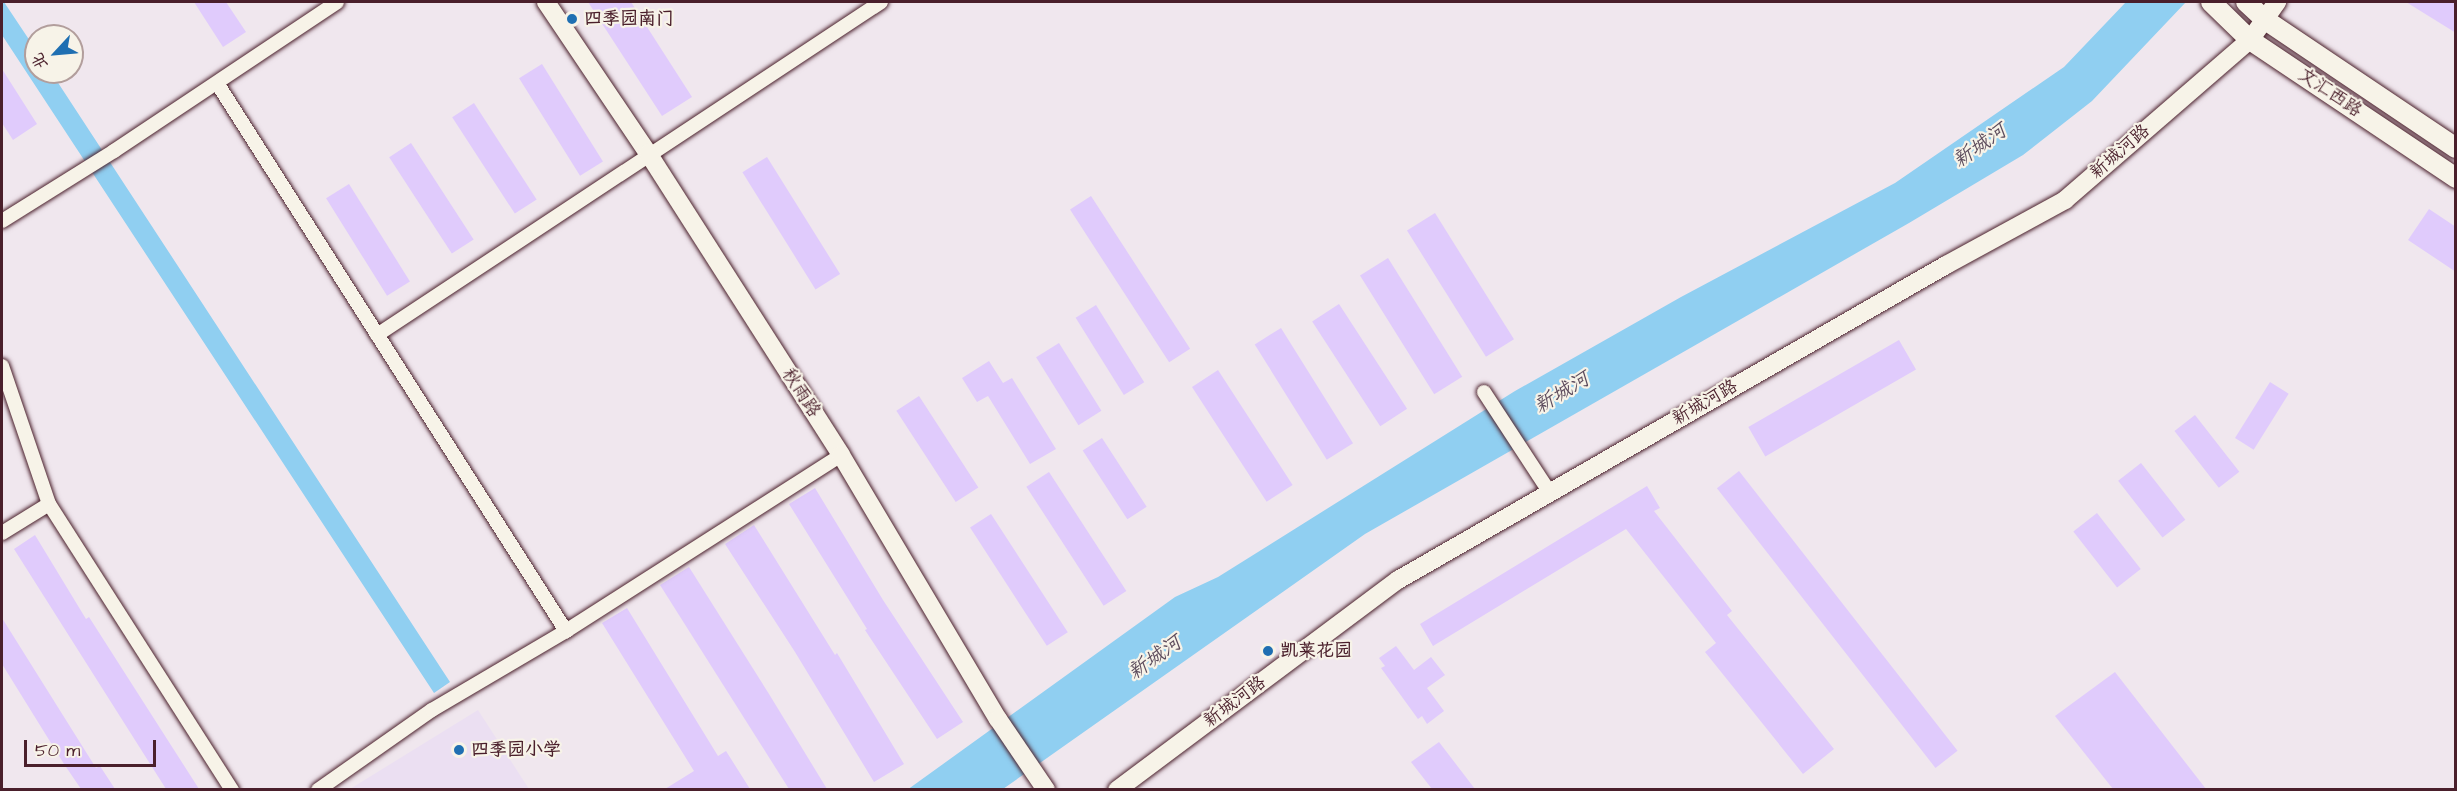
<!DOCTYPE html>
<meta charset="utf-8">
<style>
body{margin:0}
#map{position:relative;width:2457px;height:791px;overflow:hidden;background:#f0e7ee;font-family:"Architects Daughter","LXGW WenKai TC",sans-serif}
div>[style]{position:absolute}
.built>*{inset:0;background:#ebdff2}
.water>*{inset:0;background:#90cff1}
.building>*{inset:0;background:#e0cbfc;transform-origin:0 0}
.roads{filter:drop-shadow(0 0 2px #4a1f2b) drop-shadow(0 0 2px #4a1f2b)}
.minor>*{height:14px;margin:-7px;padding:0 7px;transform-origin:7px;border-radius:7px;background:#f7f3e8}
.tertiary>*{height:18px;margin:-9px;padding:0 9px;transform-origin:9px;border-radius:9px;background:#f7f3e8}
.secondary>*{height:20px;margin:-10px;padding:0 10px;transform-origin:10px;border-radius:10px;background:#f7f3e8}
.dots>*{width:16px;height:16px;translate:-50% -50%;box-sizing:border-box;border:3px solid #f7f3e8;border-radius:50%}
span{translate:-50% -50%;white-space:nowrap;text-align:center;line-height:1.15;-webkit-text-stroke:4.5px #f7f3e8;paint-order:stroke}
.poi-label{font-size:18px;color:#4a1f2b;font-weight:700}
.left{translate:0 -50%;text-align:left}
.street-label{font-size:18px;color:#4a1f2b}
.water-label{font-size:20px;color:#5c4b5c;font-style:italic}
.frame{position:absolute;inset:0;border:3px solid #4a1f2b;pointer-events:none}
.north{position:absolute;left:24px;top:24px;width:60px;height:60px;box-sizing:border-box;background:#f7f3e8;border:2px solid #b29e9c;border-radius:50%;rotate:244deg;font-size:16px;font-weight:700;line-height:24px;text-align:center;color:#4a1f2b}
.north::after{content:'';display:block;margin:auto;width:21px;height:27px;background:#1f6fb2;clip-path:polygon(50% 0,100% 100%,50% 72%,0 100%)}
.scale{position:absolute;left:24px;top:740px;width:132px;height:27px;box-sizing:border-box;border:3px solid #4a1f2b;border-top:0;padding-left:8px;font-size:18px;line-height:21px;white-space:nowrap;color:#4a1f2b;-webkit-text-stroke:4px #f7f3e8;paint-order:stroke}
</style>
<div id="map">
<div class="built">
<i style="clip-path:polygon(478px 710px,529px 789px,350px 789px)"></i>
</div>
<div class="water">
<i style="clip-path:polygon(2px 2px,4px 2px,36px 50px,36px 72px,51px 72px,450px 682px,434px 693px,2px 35px)"></i>
<i style="clip-path:polygon(2126px 2px,2186px 2px,2092px 101px,2023px 155px,1909px 223px,1365px 534px,1003px 789px,907px 790px,1175px 597px,1218px 577px,1515px 391px,1681px 297px,1895px 183px,2064px 67px)"></i>
</div>
<div class="building">
<i style="clip-path:polygon(194px 2px,226px 2px,246px 32px,223px 47px)"></i>
<i style="clip-path:polygon(588px 2px,631px 2px,692px 97px,662px 116px)"></i>
<i style="clip-path:polygon(2406px 2px,2456px 2px,2456px 33px)"></i>
<i style="left:542px;top:64px;width:115px;height:27px;rotate:58deg"></i>
<i style="clip-path:polygon(2px 69px,37px 124px,13px 140px,2px 123px)"></i>
<i style="left:474px;top:103px;width:115px;height:26px;rotate:57deg"></i>
<i style="left:411px;top:143px;width:115px;height:26px;rotate:57deg"></i>
<i style="left:767px;top:157px;width:138px;height:29px;rotate:58deg"></i>
<i style="left:349px;top:184px;width:115px;height:27px;rotate:58deg"></i>
<i style="left:1091px;top:196px;width:182px;height:25px;rotate:57deg"></i>
<i style="clip-path:polygon(2429px 209px,2456px 227px,2456px 272px,2408px 240px)"></i>
<i style="left:1435px;top:213px;width:149px;height:33px;rotate:58deg"></i>
<i style="left:1388px;top:258px;width:140px;height:33px;rotate:58deg"></i>
<i style="left:1339px;top:304px;width:125px;height:32px;rotate:57deg"></i>
<i style="left:1096px;top:305px;width:91px;height:24px;rotate:58deg"></i>
<i style="left:1281px;top:328px;width:136px;height:31px;rotate:58deg"></i>
<i style="left:1899px;top:340px;width:34px;height:174px;rotate:60deg"></i>
<i style="left:1059px;top:343px;width:80px;height:27px;rotate:58deg"></i>
<i style="clip-path:polygon(989px 361px,1003px 383px,1012px 378px,1056px 449px,1030px 464px,988px 396px,977px 402px,962px 378px)"></i>
<i style="left:1218px;top:370px;width:137px;height:31px;rotate:57deg"></i>
<i style="left:2270px;top:382px;width:22px;height:66px;rotate:32deg"></i>
<i style="left:919px;top:396px;width:109px;height:27px;rotate:57deg"></i>
<i style="left:2195px;top:415px;width:72px;height:26px;rotate:52deg"></i>
<i style="left:1102px;top:438px;width:82px;height:23px;rotate:57deg"></i>
<i style="left:2141px;top:463px;width:72px;height:29px;rotate:52deg"></i>
<i style="left:1739px;top:471px;width:355px;height:28px;rotate:52deg"></i>
<i style="left:1049px;top:472px;width:142px;height:27px;rotate:57deg"></i>
<i style="clip-path:polygon(1647px 486px,1660px 508px,1654px 511px,1732px 611px,1727px 615px,1834px 749px,1803px 774px,1705px 652px,1716px 643px,1626px 529px,1433px 646px,1420px 624px)"></i>
<i style="clip-path:polygon(815px 488px,883px 600px,963px 722px,937px 739px,865px 630px,867px 629px,789px 504px)"></i>
<i style="left:2097px;top:513px;width:71px;height:30px;rotate:52deg"></i>
<i style="left:991px;top:514px;width:141px;height:25px;rotate:57deg"></i>
<i style="clip-path:polygon(754px 525px,835px 655px,837px 653px,904px 764px,874px 782px,795px 652px,725px 544px)"></i>
<i style="clip-path:polygon(35px 535px,86px 619px,89px 617px,199px 789px,166px 789px,14px 549px)"></i>
<i style="clip-path:polygon(689px 567px,769px 694px,827px 789px,789px 789px,660px 585px)"></i>
<i style="clip-path:polygon(627px 608px,718px 756px,726px 751px,750px 789px,665px 789px,694px 771px,602px 623px)"></i>
<i style="clip-path:polygon(2px 618px,96px 768px,100px 766px,115px 789px,81px 789px,64px 764px,2px 664px)"></i>
<i style="clip-path:polygon(1396px 646px,1414px 670px,1431px 657px,1445px 675px,1427px 688px,1444px 711px,1427px 724px,1422px 716px,1418px 719px,1381px 668px,1385px 666px,1379px 658px)"></i>
<i style="clip-path:polygon(2115px 672px,2206px 789px,2113px 789px,2055px 716px)"></i>
<i style="clip-path:polygon(1439px 742px,1475px 789px,1432px 789px,1411px 762px)"></i>
</div>
<div class="roads">
<div class="minor">
<i style="left:217px;top:83px;width:650px;rotate:57.51deg"></i>
<i style="left:2px;top:221px;width:132px;rotate:-32deg"></i>
<i style="left:114px;top:151px;width:268px;rotate:-33.7deg"></i>
<i style="left:377px;top:335px;width:604px;rotate:-33.45deg"></i>
<i style="left:2px;top:366px;width:146px;rotate:71.2deg"></i>
<i style="left:49px;top:504px;width:340px;rotate:57.4deg"></i>
<i style="left:1484px;top:392px;width:121px;rotate:56.8deg"></i>
<i style="left:2px;top:533px;width:55px;rotate:-31.7deg"></i>
<i style="left:318px;top:790px;width:139px;rotate:-35.1deg"></i>
<i style="left:432px;top:710px;width:156px;rotate:-30.5deg"></i>
<i style="left:566px;top:631px;width:326px;rotate:-32.6deg"></i>
</div>
<div class="tertiary">
<i style="left:546px;top:2px;width:182px;rotate:56deg"></i>
<i style="left:648px;top:153px;width:358px;rotate:57.4deg"></i>
<i style="left:841px;top:455px;width:307px;rotate:59.3deg"></i>
<i style="left:998px;top:719px;width:86px;rotate:55.9deg"></i>
<i style="left:1117px;top:790px;width:351px;rotate:-36.8deg"></i>
<i style="left:1398px;top:580px;width:632px;rotate:-29.89deg"></i>
<i style="left:1946px;top:265px;width:136px;rotate:-28.6deg"></i>
<i style="left:2065px;top:200px;width:245px;rotate:-40.9deg"></i>
<i style="left:2250px;top:40px;width:47px;rotate:-54.6deg"></i>
</div>
<div class="secondary">
<i style="left:2211px;top:2px;width:54px;rotate:44.3deg"></i>
<i style="left:2250px;top:40px;width:248px;rotate:33.8deg"></i>
<i style="left:2246px;top:2px;width:25px;rotate:43deg"></i>
<i style="left:2264px;top:19px;width:231px;rotate:33.9deg"></i>
</div>
</div>
<div class="dots">
<i style="left:572px;top:19px;background:#1f6fb2"></i>
<i style="left:1268px;top:651px;background:#1f6fb2"></i>
<i style="left:459px;top:750px;background:#1f6fb2"></i>
</div>
<div class="poi-label">
<span class="left" style="left:584px;top:19px">四季园南门</span>
<span class="left" style="left:1280px;top:651px">凯莱花园</span>
<span class="left" style="left:471px;top:750px">四季园小学</span>
</div>
<div class="street-label">
<span style="left:2330px;top:93px;rotate:34deg">文汇西路</span>
<span style="left:2120px;top:152px;rotate:-41deg">新城河路</span>
<span style="left:801px;top:393px;rotate:57deg">秋雨路</span>
<span style="left:1705px;top:403px;rotate:-30deg">新城河路</span>
<span style="left:1235px;top:702px;rotate:-37deg">新城河路</span>
</div>
<div class="water-label">
<span style="left:1980px;top:146px;rotate:-35deg">新城河</span>
<span style="left:1562px;top:393px;rotate:-31deg">新城河</span>
<span style="left:1155px;top:658px;rotate:-35deg">新城河</span>
</div>
<div class="frame"></div>
<div class="north">北</div>
<div class="scale">50 m</div>
</div>
